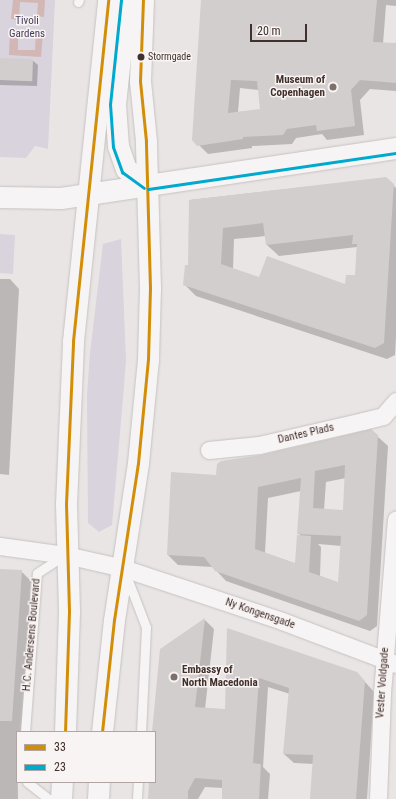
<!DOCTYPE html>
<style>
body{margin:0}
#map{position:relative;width:396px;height:799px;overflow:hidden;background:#eae5e5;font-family:"Roboto Condensed",sans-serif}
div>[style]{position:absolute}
.green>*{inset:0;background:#d8d3dc}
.water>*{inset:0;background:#d2b7b5}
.shadow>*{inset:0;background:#0003}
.building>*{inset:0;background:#d2cecd;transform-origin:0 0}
.roads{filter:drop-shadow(0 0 1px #c6c2c1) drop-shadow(0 0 1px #c6c2c1)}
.service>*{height:9px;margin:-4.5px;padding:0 4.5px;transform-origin:4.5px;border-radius:4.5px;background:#f6f4f4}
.minor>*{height:17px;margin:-8.5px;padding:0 8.5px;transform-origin:8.5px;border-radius:8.5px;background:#f6f4f4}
.tertiary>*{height:21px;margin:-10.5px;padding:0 10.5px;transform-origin:10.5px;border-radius:10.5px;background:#f6f4f4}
.bus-1>*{height:3px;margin:-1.5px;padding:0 1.5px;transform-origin:1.5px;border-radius:1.5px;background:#d38e09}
.bus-2>*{height:3px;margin:-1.5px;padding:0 1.5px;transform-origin:1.5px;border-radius:1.5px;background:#00a9ce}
.dots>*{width:11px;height:11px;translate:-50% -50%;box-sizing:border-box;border:2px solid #f8f4f3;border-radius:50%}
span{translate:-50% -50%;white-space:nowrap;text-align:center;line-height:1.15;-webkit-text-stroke:3px #f8f4f3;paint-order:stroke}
.bus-label{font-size:10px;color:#42302c}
.left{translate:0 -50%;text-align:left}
.park-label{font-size:11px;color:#463b5c}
.poi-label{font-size:11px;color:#42302c;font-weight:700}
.right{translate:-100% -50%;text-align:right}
.street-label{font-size:11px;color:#42302c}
.legend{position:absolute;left:16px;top:731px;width:140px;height:52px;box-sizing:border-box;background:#f8f4f3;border:1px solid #afa6a3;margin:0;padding:5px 7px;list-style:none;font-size:12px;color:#42302c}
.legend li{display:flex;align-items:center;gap:8px;height:20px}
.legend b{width:20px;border:1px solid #afa6a3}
.scale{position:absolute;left:250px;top:24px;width:57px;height:18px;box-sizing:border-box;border:2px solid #42302c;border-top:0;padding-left:5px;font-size:12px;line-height:14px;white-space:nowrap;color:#42302c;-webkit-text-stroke:3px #f8f4f3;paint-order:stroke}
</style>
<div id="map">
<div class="green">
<i style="clip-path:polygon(0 0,55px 0,48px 149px,35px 146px,26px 158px,0 157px)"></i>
<i style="clip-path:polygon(0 234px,15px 235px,13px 274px,0 273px)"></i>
<i style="clip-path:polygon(121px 239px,126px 360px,123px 398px,112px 525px,99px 532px,88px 523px,87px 395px,90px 353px,103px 244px)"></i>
</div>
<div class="water">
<i style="clip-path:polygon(13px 0,45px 0,44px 17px,37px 16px,38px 3px,20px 2px,19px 20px,11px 19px)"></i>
<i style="clip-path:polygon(10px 30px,18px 30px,18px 50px,35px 50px,36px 32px,43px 33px,41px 57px,9px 55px)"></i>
</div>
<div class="shadow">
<i style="clip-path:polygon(evenodd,202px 0,396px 0,396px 6px,386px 5px,383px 44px,396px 44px,396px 91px,370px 89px,360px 100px,364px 135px,327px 140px,322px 134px,296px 138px,292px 144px,252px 146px,252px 148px,208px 154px,193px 139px,202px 0,240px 88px,259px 90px,261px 110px,238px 112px,240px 88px)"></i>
<i style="clip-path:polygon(0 59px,32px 60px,38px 65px,37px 86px,0 85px)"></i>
<i style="clip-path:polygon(evenodd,386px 178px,396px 188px,396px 337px,395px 355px,387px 359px,196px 296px,184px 284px,189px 266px,190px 200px,386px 178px,266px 236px,267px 245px,279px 256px,357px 247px,356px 276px,346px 286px,260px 278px,233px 269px,234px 239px,266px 236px)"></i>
<i style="clip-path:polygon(0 279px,10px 279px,19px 289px,9px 475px,0 474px)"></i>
<i style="clip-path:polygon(evenodd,377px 436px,388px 446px,377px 626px,370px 631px,226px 581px,213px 567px,178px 565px,168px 555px,261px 456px,377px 436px,346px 478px,344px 511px,324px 510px,326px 482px,346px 478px,377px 436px,301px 491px,298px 533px,301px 536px,296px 564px,265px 553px,268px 498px,301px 491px,377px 436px,318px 544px,342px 546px,339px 583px,320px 576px,321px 547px,318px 544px)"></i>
<i style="clip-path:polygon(0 570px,21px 571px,31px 581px,22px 732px,17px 732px,18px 799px,0 799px)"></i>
<i style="clip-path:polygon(205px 620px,214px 629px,205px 709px,226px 710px,228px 629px,356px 673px,366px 683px,374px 692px,367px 799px,311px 799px,314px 764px,294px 763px,284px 754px,290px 694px,268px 687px,263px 767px,270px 774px,268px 799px,223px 799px,223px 788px,205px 787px,198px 799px,149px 799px,150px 782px,155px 782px,155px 732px,153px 732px,161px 649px)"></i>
</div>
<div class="building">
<i style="clip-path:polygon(evenodd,201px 0,377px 0,373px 42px,396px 43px,396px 83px,360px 80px,351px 90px,355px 126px,317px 131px,316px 125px,287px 129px,283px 135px,243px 137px,243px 139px,197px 146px,192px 140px,201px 0,231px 80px,257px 81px,260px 109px,228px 113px,231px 80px)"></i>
<i style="left:0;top:58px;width:33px;height:22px;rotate:2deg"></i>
<i style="clip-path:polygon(evenodd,386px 177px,394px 184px,393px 197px,384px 343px,375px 348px,183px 285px,185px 265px,188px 265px,189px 200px,386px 177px,263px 223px,266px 245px,353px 235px,352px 244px,357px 244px,355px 275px,346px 275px,345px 284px,267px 256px,259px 277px,221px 264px,223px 228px,263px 223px)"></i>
<i style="clip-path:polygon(evenodd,371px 429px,378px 435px,367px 615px,359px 621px,215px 571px,204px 557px,167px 555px,171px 472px,216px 475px,217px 464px,221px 461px,261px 455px,371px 429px,345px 465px,343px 510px,313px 508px,315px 471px,345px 465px,371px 429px,301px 478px,297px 534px,341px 536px,338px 582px,309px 572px,311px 536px,297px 535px,295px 563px,255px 549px,258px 487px,301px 478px)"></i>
<i style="clip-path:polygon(0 569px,22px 570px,12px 721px,0 721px)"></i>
<i style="clip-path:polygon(205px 618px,195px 707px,225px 709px,227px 628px,357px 672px,365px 681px,356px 799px,310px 799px,313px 755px,283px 754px,289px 688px,259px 678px,253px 763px,261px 764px,259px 799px,222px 799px,222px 780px,195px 778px,188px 791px,188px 799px,148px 799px,149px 782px,155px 782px,155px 732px,152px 732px,160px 649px)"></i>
</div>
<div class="roads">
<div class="service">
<i style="left:78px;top:2px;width:2px;rotate:-63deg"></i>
<i style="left:126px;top:575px;width:56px;rotate:69deg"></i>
<i style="left:146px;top:627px;width:105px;rotate:92.7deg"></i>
<i style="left:25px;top:732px;width:159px;rotate:-85.7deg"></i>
<i style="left:37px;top:573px;width:33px;rotate:-33deg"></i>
<i style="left:27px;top:782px;width:28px;rotate:38deg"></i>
<i style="left:137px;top:799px;width:17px;rotate:-87deg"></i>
</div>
<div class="minor">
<i style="left:209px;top:450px;width:50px;rotate:-5.7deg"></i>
<i style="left:259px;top:445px;width:107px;rotate:-13deg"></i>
<i style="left:363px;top:421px;width:21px;rotate:-14deg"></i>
<i style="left:383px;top:416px;width:20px;rotate:-49deg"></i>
<i style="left:0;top:546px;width:67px;rotate:7.8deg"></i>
<i style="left:66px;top:555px;width:58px;rotate:12.8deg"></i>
<i style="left:123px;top:568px;width:168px;rotate:18.4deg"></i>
<i style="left:282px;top:621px;width:122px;rotate:20.7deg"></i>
<i style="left:378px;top:799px;width:106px;rotate:-87.8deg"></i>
<i style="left:382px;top:693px;width:174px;rotate:-85.4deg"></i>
</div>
<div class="tertiary">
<i style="left:126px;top:0;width:105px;rotate:96deg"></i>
<i style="left:115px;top:104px;width:42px;rotate:85.9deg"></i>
<i style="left:118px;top:146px;width:24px;rotate:71deg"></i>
<i style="left:126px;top:169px;width:26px;rotate:36deg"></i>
<i style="left:0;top:197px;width:61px;rotate:0.9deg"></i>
<i style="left:61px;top:198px;width:339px;rotate:-8.5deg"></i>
<i style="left:65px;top:732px;width:121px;rotate:-88.1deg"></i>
<i style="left:69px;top:611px;width:107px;rotate:-91.6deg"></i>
<i style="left:66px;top:504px;width:163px;rotate:-87.5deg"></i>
<i style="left:73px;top:341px;width:343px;rotate:-84.1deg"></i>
<i style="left:102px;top:732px;width:113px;rotate:-83.9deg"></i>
<i style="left:114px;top:620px;width:159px;rotate:-81.3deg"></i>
<i style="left:138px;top:463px;width:104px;rotate:-84.5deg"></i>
<i style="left:148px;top:359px;width:71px;rotate:-88.4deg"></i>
<i style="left:150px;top:288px;width:147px;rotate:-91.6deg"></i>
<i style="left:146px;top:141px;width:60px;rotate:-95.7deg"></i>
<i style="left:140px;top:81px;width:81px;rotate:-87.9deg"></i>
<i style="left:61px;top:799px;width:17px;rotate:-87deg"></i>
<i style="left:98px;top:799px;width:17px;rotate:-87deg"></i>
</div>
</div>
<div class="bus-1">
<i style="left:65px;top:732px;width:121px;rotate:-88.1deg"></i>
<i style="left:69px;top:611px;width:107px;rotate:-91.6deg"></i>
<i style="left:66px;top:504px;width:163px;rotate:-87.5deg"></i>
<i style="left:73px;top:341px;width:343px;rotate:-84.1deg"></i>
<i style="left:102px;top:732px;width:113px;rotate:-83.9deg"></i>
<i style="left:114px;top:620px;width:159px;rotate:-81.3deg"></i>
<i style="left:138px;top:463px;width:104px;rotate:-84.5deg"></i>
<i style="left:148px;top:359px;width:71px;rotate:-88.4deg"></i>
<i style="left:150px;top:288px;width:147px;rotate:-91.6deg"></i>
<i style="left:146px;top:141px;width:60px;rotate:-95.7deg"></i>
<i style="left:140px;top:81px;width:81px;rotate:-87.9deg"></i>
</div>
<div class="bus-2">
<i style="left:121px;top:0;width:105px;rotate:96deg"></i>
<i style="left:110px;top:104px;width:43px;rotate:86deg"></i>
<i style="left:113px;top:147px;width:27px;rotate:70deg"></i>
<i style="left:122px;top:172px;width:27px;rotate:36deg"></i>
<i style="left:148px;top:189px;width:251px;rotate:-8.3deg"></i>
</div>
<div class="dots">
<i style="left:141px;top:57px;background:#42302c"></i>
<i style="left:333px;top:87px;background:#7d6f6d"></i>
<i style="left:174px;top:677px;background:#7d6f6d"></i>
</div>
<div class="bus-label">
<span class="left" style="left:148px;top:57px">Stormgade</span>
</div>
<div class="park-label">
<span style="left:27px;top:28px">Tivoli<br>Gardens</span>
</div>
<div class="poi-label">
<span class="right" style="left:325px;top:87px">Museum of<br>Copenhagen</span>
<span class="left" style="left:182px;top:677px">Embassy of<br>North Macedonia</span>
</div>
<div class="street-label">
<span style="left:306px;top:434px;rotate:-13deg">Dantes Plads</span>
<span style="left:260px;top:614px;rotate:19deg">Ny Kongensgade</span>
<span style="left:32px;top:635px;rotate:-85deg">H.C. Andersens Boulevard</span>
<span style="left:383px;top:683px;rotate:-86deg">Vester Voldgade</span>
</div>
<ul class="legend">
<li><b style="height:5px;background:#d38e09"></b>33</li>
<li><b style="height:5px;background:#00a9ce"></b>23</li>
</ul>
<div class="scale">20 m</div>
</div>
